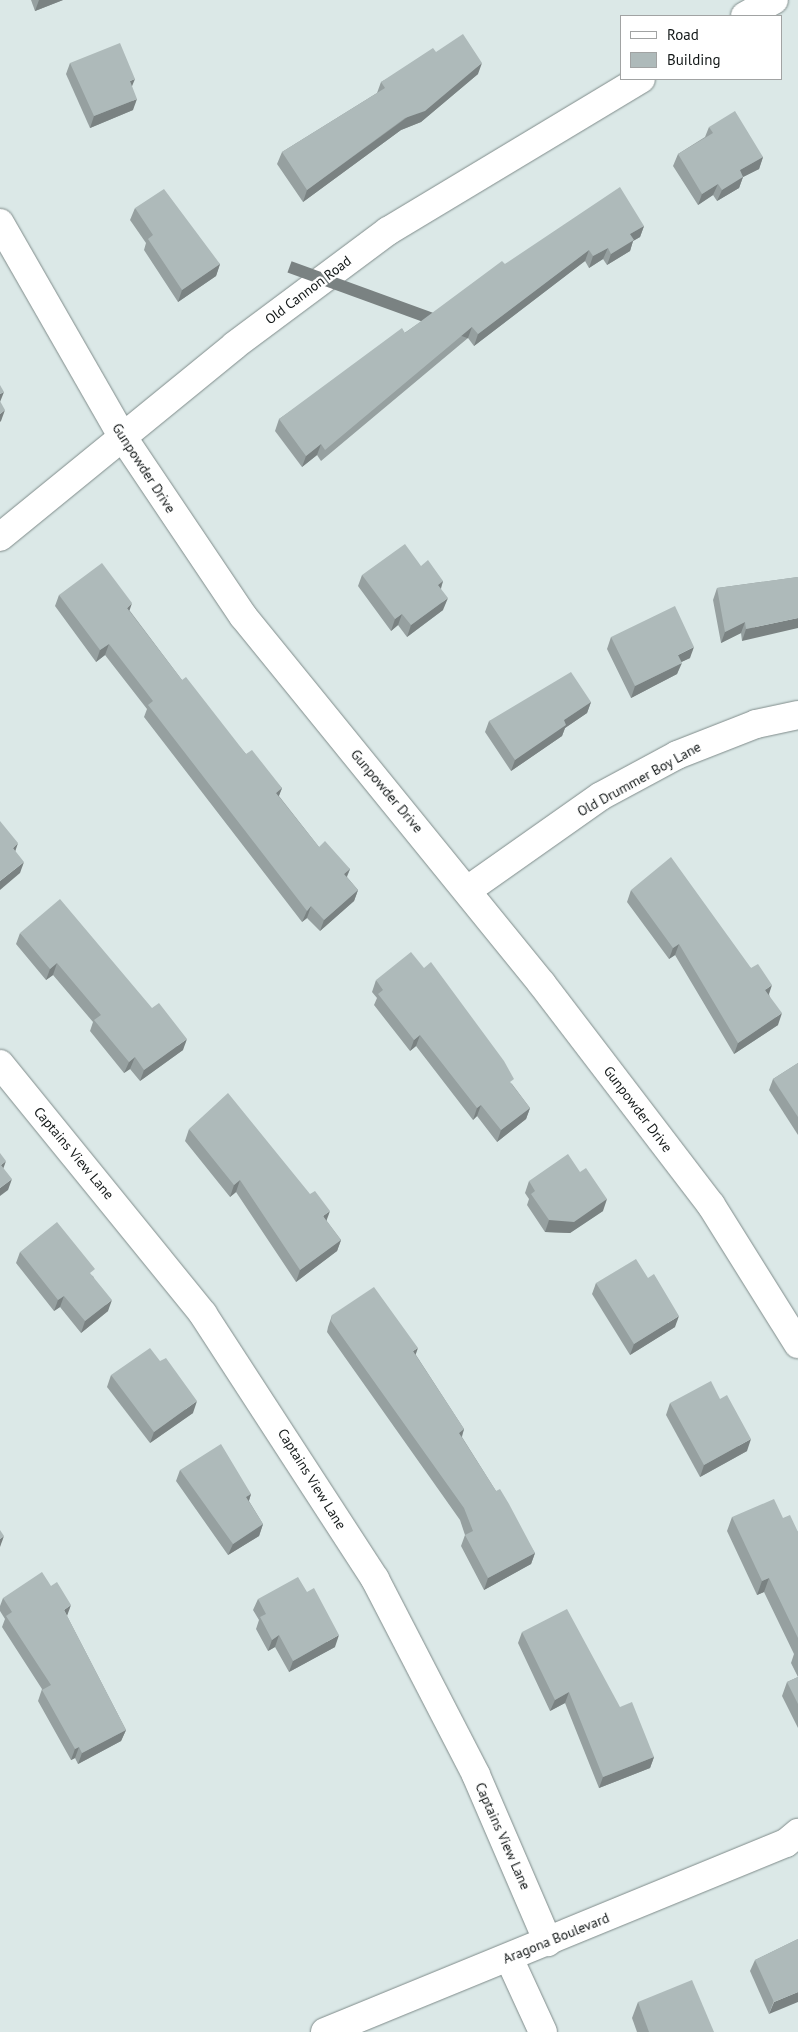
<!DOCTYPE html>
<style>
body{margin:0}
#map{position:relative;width:798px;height:2032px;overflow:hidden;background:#dbe8e7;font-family:"PT Sans",sans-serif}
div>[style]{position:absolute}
.roads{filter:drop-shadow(0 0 1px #7f8b8a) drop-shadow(0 0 1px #7f8b8a)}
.street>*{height:28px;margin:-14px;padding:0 14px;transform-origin:14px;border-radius:14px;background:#fff}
.secondary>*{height:28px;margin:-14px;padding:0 14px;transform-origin:14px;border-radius:14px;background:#fff}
.wall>*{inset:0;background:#96a0a0}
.shaded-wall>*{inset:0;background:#7a8282;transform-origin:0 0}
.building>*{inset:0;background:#aebaba}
span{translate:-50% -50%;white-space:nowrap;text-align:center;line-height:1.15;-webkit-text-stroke:4.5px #fff;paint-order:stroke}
.street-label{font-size:14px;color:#131818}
.legend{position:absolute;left:620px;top:15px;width:162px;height:65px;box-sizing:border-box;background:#fff;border:1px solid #a1a3a3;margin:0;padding:6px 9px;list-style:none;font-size:15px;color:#131818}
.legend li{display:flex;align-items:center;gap:10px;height:25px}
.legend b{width:25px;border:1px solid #a1a3a3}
</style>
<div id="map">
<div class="roads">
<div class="street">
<i style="left:745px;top:16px;width:33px;rotate:-29deg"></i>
<i style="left:0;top:223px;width:245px;rotate:60.2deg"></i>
<i style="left:122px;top:436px;width:217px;rotate:56.1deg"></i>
<i style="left:243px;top:616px;width:474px;rotate:50.9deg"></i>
<i style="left:542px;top:984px;width:278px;rotate:52.6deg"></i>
<i style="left:711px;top:1205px;width:164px;rotate:58deg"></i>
<i style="left:0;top:537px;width:303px;rotate:-39.2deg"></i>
<i style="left:235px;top:345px;width:191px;rotate:-36.7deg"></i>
<i style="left:388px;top:231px;width:295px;rotate:-31deg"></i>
<i style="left:469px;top:889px;width:161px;rotate:-35.2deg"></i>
<i style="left:601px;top:796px;width:86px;rotate:-28.3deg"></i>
<i style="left:677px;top:755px;width:85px;rotate:-21.4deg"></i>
<i style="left:756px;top:724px;width:43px;rotate:-12.1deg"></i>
<i style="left:0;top:1064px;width:322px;rotate:50.9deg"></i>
<i style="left:203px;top:1314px;width:316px;rotate:57deg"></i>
<i style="left:375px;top:1579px;width:220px;rotate:62.7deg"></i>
<i style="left:476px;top:1775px;width:182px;rotate:66.7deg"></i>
<i style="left:509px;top:1958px;width:81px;rotate:65.3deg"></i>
</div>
<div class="secondary">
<i style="left:325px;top:2032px;width:498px;rotate:-22.3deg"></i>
<i style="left:786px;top:1843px;width:16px;rotate:-40deg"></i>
</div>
</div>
<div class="wall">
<i style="clip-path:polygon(31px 0,63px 0,35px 11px)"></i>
<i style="clip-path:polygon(436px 52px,478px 74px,421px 122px,401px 130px,303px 202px,277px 164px,282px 152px,377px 93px,381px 82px)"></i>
<i style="clip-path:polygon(70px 63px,132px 86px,133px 110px,90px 128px,66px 74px)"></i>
<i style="clip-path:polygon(709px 127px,763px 157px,759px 169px,743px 177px,739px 188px,717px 201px,713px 195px,698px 205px,673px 166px,678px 154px,705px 137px)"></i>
<i style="clip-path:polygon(135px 208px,220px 264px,216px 276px,178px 302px,144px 250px,146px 243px,130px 220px)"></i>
<i style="clip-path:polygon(644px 226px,640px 237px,633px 241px,630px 251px,607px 265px,603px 259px,589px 268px,585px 261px,474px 346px,468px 338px,321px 461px,317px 455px,302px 467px,275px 431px,279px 419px,505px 264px)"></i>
<i style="clip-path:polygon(362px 575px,443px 581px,441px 589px,443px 610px,407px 637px,398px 625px,391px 631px,358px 586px)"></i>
<i style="clip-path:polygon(798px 577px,742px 641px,741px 633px,721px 643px,713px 600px,717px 588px)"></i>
<i style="clip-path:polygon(59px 595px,130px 611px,182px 680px,246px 754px,282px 788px,279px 796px,319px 847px,350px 869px,347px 877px,358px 890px,354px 901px,320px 931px,307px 918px,302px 922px,144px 717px,147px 709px,105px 655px,96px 662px,55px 606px)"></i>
<i style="clip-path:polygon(611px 637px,690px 658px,681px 662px,677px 674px,631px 698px,607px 649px)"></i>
<i style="clip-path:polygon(591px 702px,587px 713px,565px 728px,562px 736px,511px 771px,485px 732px,489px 721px)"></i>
<i style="clip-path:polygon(631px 890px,751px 968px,769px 994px,778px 1025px,734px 1054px,675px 955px,669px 959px,627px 902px)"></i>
<i style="clip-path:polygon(20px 933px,183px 1050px,140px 1081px,130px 1069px,124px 1073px,90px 1031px,93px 1022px,53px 975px,46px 980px,16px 944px)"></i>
<i style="clip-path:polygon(376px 980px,512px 1084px,530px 1108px,526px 1119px,497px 1142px,477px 1116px,473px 1120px,416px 1046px,410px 1051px,374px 1005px,377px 998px,372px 992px)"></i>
<i style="clip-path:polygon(798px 1063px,798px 1135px,769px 1090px,773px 1079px)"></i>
<i style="clip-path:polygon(189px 1129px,326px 1220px,341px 1240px,337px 1251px,296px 1282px,236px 1192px,230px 1197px,185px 1141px)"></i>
<i style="clip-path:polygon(529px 1181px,603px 1211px,570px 1233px,545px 1232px,527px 1205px,529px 1199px,525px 1193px)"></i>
<i style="clip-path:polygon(20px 1252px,93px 1276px,108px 1311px,81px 1333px,60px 1307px,54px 1311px,16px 1263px)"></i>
<i style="clip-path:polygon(596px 1283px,675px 1327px,630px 1355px,592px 1294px)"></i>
<i style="clip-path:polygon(332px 1315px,416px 1355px,464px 1429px,462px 1437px,535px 1553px,531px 1564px,484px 1590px,461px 1546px,465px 1535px,460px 1520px,327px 1332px,328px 1327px)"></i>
<i style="clip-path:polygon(111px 1375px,193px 1413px,150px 1443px,107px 1387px)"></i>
<i style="clip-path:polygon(670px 1403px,747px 1451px,700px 1477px,666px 1415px)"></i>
<i style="clip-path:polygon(180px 1470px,251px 1494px,249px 1501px,263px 1524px,259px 1536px,228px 1555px,176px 1481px)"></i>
<i style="clip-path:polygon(732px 1517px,783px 1518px,798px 1532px,798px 1728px,782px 1696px,787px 1682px,798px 1677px,791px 1663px,794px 1654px,764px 1592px,757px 1595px,727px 1531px)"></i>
<i style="clip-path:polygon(3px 1598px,67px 1616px,126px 1730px,121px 1741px,78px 1764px,75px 1758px,71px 1760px,38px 1701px,42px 1689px,2px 1627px,5px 1619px,0 1611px,0 1606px)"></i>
<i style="clip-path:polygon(258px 1599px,335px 1647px,289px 1672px,275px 1647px,268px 1651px,256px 1629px,259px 1620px,253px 1610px)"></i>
<i style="clip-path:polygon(522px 1632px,654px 1757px,650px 1768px,599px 1788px,565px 1703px,550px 1711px,518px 1643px)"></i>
<i style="clip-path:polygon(798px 1939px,769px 2014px,750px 1971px,755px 1960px)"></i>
<i style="clip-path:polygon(638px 2002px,714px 2032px,637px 2032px,632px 2018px)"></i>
</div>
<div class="shaded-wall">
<i style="clip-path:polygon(39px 0,63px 0,35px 11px)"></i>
<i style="clip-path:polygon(482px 63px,478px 74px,421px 122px,401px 130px,303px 202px,307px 190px)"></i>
<i style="clip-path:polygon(135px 79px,130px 91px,130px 81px)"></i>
<i style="clip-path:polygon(137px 99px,133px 110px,90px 128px,94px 116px)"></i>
<i style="clip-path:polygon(763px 157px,759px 169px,743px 177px,739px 188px,717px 201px,722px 190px,740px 170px)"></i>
<i style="clip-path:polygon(718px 184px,713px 195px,698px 205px,702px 194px)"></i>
<i style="clip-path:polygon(644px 226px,640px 237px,633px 241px,630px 251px,607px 265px,611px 254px,630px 234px)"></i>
<i style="clip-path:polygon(608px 248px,603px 259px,589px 268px,593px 256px)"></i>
<i style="clip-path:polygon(589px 250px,585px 261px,474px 346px,478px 334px)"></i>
<i style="clip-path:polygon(220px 264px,216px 276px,178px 302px,182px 290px)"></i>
<i style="left:472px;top:327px;width:12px;height:192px;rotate:110deg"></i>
<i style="clip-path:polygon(4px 392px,0 402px,0 394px)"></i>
<i style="clip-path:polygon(5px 410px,1px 421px,0 422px,0 414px)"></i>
<i style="clip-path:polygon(321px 444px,317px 455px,302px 467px,306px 456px)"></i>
<i style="clip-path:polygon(443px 581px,439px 593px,438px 585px)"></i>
<i style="clip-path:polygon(448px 598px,443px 610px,407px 637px,411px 625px)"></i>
<i style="clip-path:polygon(132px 603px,128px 615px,127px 608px)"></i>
<i style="clip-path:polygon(402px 614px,398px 625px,391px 631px,395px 619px)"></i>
<i style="clip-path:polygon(798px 618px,798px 628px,742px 641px,746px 629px)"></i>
<i style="clip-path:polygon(745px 622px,741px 633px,721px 643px,725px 632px)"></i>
<i style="clip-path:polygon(109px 644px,105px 655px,96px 662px,100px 650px)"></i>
<i style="clip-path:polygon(694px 647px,690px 658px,673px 666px,678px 655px)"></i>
<i style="clip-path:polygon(682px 663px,677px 674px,631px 698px,635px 686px)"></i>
<i style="clip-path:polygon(591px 702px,587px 713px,565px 728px,562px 736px,511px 771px,515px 760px,564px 720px)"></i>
<i style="clip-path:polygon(282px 788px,277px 800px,276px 793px)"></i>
<i style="clip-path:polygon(18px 843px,14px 855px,13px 848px)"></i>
<i style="clip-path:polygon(24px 862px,20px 873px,0 890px,0 881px)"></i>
<i style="clip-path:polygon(350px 869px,345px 880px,344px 874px)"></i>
<i style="clip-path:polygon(358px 890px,354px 901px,320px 931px,324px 920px)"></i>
<i style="clip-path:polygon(311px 906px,307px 918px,302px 922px,307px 911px)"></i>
<i style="clip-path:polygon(679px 944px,675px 955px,669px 959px,673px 948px)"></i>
<i style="clip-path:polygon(57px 963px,53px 975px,46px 980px,50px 969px)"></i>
<i style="clip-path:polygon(772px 985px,768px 997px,765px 990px)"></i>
<i style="clip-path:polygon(782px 1013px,778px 1025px,734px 1054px,738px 1043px)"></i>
<i style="clip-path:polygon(420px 1035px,416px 1046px,410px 1051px,414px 1040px)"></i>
<i style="clip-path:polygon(187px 1039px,183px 1050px,140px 1081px,144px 1070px)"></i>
<i style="clip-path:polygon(135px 1057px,130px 1069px,124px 1073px,129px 1062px)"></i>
<i style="clip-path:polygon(481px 1105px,477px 1116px,473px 1120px,477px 1108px)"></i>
<i style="clip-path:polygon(530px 1108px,526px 1119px,497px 1142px,501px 1130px)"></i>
<i style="clip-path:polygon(6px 1161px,2px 1172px,1px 1165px)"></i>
<i style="clip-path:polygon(12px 1179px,8px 1190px,0 1196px,0 1188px)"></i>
<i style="clip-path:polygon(240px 1180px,236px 1192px,230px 1197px,234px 1185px)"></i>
<i style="clip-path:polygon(607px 1199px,603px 1211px,570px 1233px,545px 1232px,549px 1220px)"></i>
<i style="clip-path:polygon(330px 1211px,326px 1222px,323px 1216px)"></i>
<i style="clip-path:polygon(341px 1240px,337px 1251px,296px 1282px,300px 1270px)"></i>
<i style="clip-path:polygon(64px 1296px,60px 1307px,54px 1311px,58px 1300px)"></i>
<i style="clip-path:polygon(112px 1300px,108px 1311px,81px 1333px,85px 1321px)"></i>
<i style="clip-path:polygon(679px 1316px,675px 1327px,630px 1355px,634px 1344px)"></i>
<i style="clip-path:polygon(418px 1348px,414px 1359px,413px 1351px)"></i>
<i style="clip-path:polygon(197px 1401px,193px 1413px,150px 1443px,154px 1432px)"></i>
<i style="clip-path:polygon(464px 1429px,460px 1441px,459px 1433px)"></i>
<i style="clip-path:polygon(751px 1439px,747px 1451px,700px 1477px,704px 1465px)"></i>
<i style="clip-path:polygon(251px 1494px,247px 1506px,246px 1497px)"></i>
<i style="clip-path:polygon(263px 1524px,259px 1536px,228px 1555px,233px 1544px)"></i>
<i style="clip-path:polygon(4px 1536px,0 1547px,0 1539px)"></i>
<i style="clip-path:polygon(535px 1553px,531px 1564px,484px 1590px,488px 1578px)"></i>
<i style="clip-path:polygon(769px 1578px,764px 1592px,757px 1595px,762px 1581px)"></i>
<i style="clip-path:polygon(71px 1605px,67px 1616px,64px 1610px)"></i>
<i style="clip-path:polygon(279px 1635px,275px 1647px,268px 1651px,272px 1640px)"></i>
<i style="clip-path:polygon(339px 1635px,335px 1647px,289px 1672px,293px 1661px)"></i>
<i style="clip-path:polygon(569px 1692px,565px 1703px,550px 1711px,555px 1700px)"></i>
<i style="clip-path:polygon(126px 1730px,121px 1741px,78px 1764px,82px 1753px)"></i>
<i style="clip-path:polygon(79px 1747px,75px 1758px,71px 1760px,75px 1749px)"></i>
<i style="clip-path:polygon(654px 1757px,650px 1768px,599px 1788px,603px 1777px)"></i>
<i style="clip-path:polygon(798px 1992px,798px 2002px,769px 2014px,774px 2002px)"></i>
</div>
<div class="building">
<i style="clip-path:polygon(463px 34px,482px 63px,425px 111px,405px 118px,307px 190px,282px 152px,385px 88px,381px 82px,433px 48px,436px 52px)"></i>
<i style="clip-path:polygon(120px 43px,135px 79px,130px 81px,137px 99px,94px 116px,70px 63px)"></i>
<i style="clip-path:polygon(735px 111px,763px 157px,740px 170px,743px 177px,722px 190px,718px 184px,702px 194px,678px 154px,713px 133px,709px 127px)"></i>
<i style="clip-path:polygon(620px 187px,644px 226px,630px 234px,634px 240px,611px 254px,608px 248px,593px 256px,589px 250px,478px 334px,472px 327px,325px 450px,321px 444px,306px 456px,279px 419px,402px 328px,405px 333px,502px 261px,505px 264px)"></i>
<i style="clip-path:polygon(164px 189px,220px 264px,182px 290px,148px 239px,153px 235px,135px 208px)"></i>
<i style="clip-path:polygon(0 385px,4px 392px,0 394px)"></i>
<i style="clip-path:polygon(0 401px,5px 410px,0 414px)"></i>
<i style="clip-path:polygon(405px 544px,421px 566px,428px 560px,443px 581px,438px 585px,448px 598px,411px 625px,402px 614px,395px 619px,362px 575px)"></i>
<i style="clip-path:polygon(102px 563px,132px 603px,127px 608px,182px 680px,186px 677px,246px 754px,252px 750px,282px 788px,276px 793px,319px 847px,325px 841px,350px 869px,344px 874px,358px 890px,324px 920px,311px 906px,307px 911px,148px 705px,153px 701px,109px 644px,100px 650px,59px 595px)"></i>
<i style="clip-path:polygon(798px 577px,798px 618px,746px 629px,745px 622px,725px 632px,717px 588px)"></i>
<i style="clip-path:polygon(675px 606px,694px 647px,678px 655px,682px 663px,635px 686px,611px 637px)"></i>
<i style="clip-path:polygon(571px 672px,591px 702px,564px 720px,566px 725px,515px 760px,489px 721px)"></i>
<i style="clip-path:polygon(0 821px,18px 843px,13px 848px,24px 862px,0 881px)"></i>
<i style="clip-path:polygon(671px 857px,751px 968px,758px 964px,772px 985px,765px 990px,782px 1013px,738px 1043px,679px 944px,673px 948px,631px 890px)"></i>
<i style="clip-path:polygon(60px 899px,152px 1008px,159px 1003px,187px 1039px,144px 1070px,135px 1057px,129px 1062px,94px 1020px,101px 1015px,57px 963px,50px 969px,20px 933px)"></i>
<i style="clip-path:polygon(411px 952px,424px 968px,431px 962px,504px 1061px,514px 1079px,510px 1082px,530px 1108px,501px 1130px,481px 1105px,477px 1108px,420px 1035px,414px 1040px,378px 994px,383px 990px,376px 980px)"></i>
<i style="clip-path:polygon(798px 1063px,798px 1117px,773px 1079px)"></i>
<i style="clip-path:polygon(228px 1093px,310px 1194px,315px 1191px,330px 1211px,323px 1216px,341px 1240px,300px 1270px,240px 1180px,234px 1185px,189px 1129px)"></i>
<i style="clip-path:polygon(0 1153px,6px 1161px,1px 1165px,12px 1179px,0 1188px)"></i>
<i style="clip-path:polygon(568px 1154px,580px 1172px,586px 1168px,607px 1199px,574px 1222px,549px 1220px,531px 1194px,535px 1191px,529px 1181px)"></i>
<i style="clip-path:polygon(57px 1222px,95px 1269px,90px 1273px,112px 1300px,85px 1321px,64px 1296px,58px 1300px,20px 1252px)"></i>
<i style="clip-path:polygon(636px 1259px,648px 1278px,654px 1274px,679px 1316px,634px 1344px,596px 1283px)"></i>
<i style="clip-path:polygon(374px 1287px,418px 1348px,413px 1351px,464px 1429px,459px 1433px,496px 1491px,500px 1489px,509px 1504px,535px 1553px,488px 1578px,465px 1535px,473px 1531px,464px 1508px,331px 1321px,332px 1315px)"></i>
<i style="clip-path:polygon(150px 1348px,160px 1361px,166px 1358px,197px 1401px,154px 1432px,111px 1375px)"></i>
<i style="clip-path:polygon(711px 1381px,720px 1399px,727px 1395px,751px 1439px,704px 1465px,670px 1403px)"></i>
<i style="clip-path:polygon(221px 1444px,251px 1494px,246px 1497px,263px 1524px,233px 1544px,180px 1470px)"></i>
<i style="clip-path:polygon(774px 1499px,783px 1518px,790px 1515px,798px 1532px,798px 1638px,769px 1578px,762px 1581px,732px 1517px)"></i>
<i style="clip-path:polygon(0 1530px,4px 1536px,0 1539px)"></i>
<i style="clip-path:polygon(42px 1572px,51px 1586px,57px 1582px,71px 1605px,64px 1610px,126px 1730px,82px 1753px,79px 1747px,75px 1749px,42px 1690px,51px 1685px,6px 1616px,12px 1612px,3px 1598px)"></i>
<i style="clip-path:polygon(298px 1577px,307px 1592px,314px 1588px,339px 1635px,293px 1661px,279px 1635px,272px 1640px,260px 1617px,266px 1614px,258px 1599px)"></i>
<i style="clip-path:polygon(567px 1609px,620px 1707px,632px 1702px,654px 1757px,603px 1777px,569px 1692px,555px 1700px,522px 1632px)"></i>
<i style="clip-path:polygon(798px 1677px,798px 1704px,787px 1682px)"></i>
<i style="clip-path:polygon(798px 1939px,798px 1992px,774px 2002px,755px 1960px)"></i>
<i style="clip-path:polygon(692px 1980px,714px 2032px,649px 2032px,638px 2002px)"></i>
</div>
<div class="street-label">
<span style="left:308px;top:290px;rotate:-37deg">Old Cannon Road</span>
<span style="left:144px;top:468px;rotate:57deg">Gunpowder Drive</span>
<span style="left:639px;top:779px;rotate:-29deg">Old Drummer Boy Lane</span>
<span style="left:387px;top:791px;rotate:50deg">Gunpowder Drive</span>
<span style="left:638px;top:1109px;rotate:53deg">Gunpowder Drive</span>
<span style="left:74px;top:1153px;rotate:50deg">Captains View Lane</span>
<span style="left:312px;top:1479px;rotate:58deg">Captains View Lane</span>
<span style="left:503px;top:1836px;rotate:66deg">Captains View Lane</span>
<span style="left:556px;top:1938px;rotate:-22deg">Aragona Boulevard</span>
</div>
<ul class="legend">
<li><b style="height:6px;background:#fff"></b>Road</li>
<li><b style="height:14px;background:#aebaba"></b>Building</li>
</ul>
</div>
